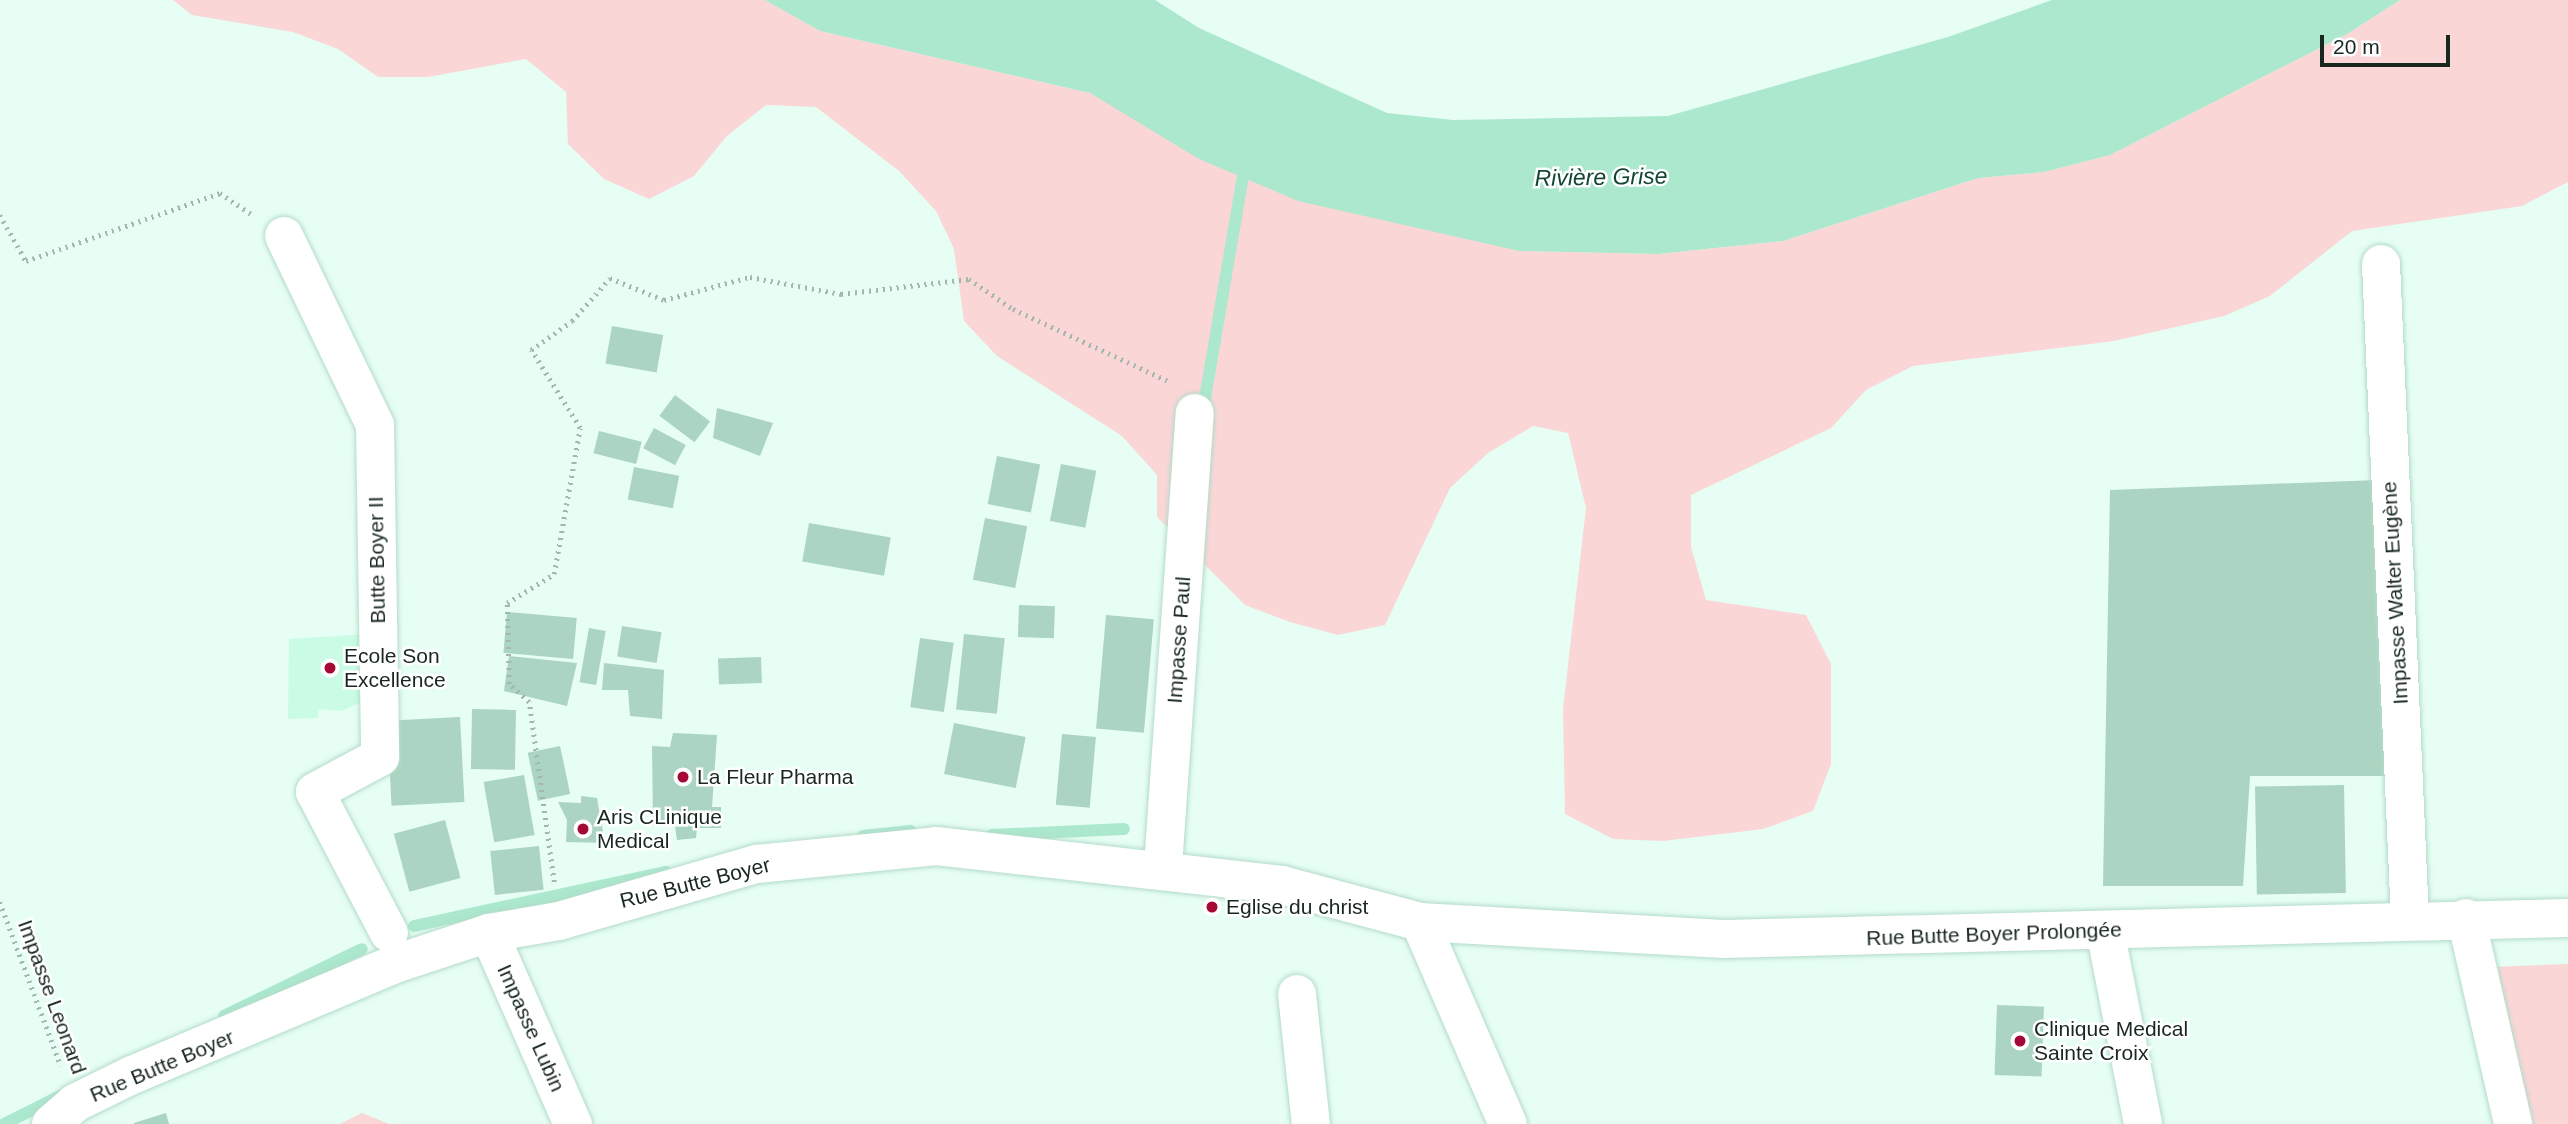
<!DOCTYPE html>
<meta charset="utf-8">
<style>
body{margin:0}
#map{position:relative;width:2568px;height:1124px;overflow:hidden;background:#e6fef3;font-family:Arial,sans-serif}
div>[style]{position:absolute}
.built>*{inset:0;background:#cafbe5}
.green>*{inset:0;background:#fbd6d7}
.water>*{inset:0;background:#abe8cd}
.stream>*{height:12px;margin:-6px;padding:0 6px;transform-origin:6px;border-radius:6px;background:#abe8cd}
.building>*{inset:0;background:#acd4c2;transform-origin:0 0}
.path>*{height:4.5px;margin-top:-2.25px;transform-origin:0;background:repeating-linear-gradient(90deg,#a2b7ad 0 2px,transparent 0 7px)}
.roads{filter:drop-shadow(0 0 2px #b3dbc9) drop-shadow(0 0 2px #b3dbc9)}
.minor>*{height:38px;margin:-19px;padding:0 19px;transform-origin:19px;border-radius:19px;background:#fff}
.dots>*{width:19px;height:19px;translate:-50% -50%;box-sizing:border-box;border:4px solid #fff;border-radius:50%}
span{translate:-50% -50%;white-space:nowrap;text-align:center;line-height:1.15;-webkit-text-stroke:5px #fff;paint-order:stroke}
.street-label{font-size:21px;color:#182720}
.poi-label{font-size:21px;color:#182720}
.left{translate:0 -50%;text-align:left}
.water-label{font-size:23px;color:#134533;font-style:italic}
.scale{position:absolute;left:2320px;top:35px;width:130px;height:32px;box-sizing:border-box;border:4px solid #182720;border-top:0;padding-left:9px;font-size:21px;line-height:24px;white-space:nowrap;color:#182720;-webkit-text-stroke:5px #fff;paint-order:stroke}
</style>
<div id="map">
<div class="built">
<i style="clip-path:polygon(371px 634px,371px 698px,341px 711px,318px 709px,318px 718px,288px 719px,289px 639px)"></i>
</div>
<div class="green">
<i style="clip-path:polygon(173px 0,765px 0,820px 31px,1090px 93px,1146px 122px,1519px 251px,1658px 254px,1783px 241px,1978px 178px,2044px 172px,2110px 155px,2347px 34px,2400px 0,2568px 0,2568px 182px,2522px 206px,2352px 231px,2270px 296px,2224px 316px,2114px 341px,1913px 366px,1866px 390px,1831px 428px,1691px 495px,1691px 547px,1706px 600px,1806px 615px,1831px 664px,1831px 764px,1813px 811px,1763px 829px,1663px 841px,1613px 839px,1565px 814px,1563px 709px,1586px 508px,1568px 433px,1533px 426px,1488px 453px,1450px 488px,1385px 625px,1338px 635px,1290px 622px,1245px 605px,1157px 517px,1157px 475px,1122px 436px,997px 356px,964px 321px,954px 249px,936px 211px,899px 171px,816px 107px,766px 105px,726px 137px,694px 176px,649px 199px,604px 179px,568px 144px,566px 92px,526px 59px,428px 77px,378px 77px,338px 49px,293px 32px,192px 15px)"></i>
<i style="clip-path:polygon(2568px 964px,2568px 1124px,2502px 1124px,2490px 967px)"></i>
<i style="clip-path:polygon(362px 1113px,389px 1124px,340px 1124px)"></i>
</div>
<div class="water">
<i style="clip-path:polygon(765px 0,1155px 0,1199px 28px,1387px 113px,1453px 120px,1668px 116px,1948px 37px,2052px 0,2400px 0,2347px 34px,2110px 155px,2044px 172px,1978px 178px,1783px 241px,1658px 254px,1519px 251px,1298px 201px,1199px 159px,1090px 93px,820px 31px)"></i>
</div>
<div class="stream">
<i style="left:1203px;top:410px;width:251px;rotate:-80.3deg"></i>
<i style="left:992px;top:835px;width:132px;rotate:-2.6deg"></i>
<i style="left:863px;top:836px;width:48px;rotate:-5.9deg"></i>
<i style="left:414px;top:926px;width:258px;rotate:-12.1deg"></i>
<i style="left:224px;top:1016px;width:153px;rotate:-25.9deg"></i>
<i style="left:4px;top:1124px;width:63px;rotate:-26.6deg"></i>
</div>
<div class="building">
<i style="left:612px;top:326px;width:52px;height:38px;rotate:10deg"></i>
<i style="left:675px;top:395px;width:44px;height:26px;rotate:37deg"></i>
<i style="clip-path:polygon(717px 408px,773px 423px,760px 456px,713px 438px)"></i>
<i style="left:654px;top:428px;width:36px;height:23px;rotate:28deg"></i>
<i style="left:599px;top:431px;width:44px;height:23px;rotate:14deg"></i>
<i style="left:997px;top:456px;width:44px;height:49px;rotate:11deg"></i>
<i style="left:1061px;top:464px;width:36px;height:58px;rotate:11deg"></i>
<i style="left:634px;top:467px;width:46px;height:33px;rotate:11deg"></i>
<i style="clip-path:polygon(2377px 480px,2395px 776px,2250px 776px,2243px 886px,2103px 886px,2110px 490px)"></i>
<i style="left:985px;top:518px;width:43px;height:63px;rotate:11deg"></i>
<i style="left:809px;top:523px;width:83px;height:39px;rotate:10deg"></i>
<i style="left:1019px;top:605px;width:36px;height:32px;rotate:2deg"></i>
<i style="left:507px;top:612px;width:70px;height:41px;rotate:5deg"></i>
<i style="left:1106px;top:615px;width:48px;height:114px;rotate:5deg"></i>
<i style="left:622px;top:626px;width:40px;height:31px;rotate:9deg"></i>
<i style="left:589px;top:628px;width:17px;height:55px;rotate:10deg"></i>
<i style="left:964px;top:634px;width:41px;height:76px;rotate:6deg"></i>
<i style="left:920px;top:638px;width:34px;height:70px;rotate:8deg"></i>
<i style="clip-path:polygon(509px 656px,577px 663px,567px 706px,504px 691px)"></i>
<i style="left:761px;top:657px;width:26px;height:43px;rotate:88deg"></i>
<i style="clip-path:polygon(604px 663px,664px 670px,662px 719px,630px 716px,628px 690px,602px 690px)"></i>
<i style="left:472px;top:709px;width:44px;height:60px;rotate:1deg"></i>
<i style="left:460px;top:717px;width:85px;height:73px;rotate:87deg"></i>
<i style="left:954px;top:723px;width:73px;height:52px;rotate:11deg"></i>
<i style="clip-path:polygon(673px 733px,717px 735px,712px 807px,721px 807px,721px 828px,697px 828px,696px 838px,677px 840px,675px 826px,653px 826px,652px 746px,670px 747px)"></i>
<i style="left:1062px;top:734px;width:34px;height:71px;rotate:5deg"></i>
<i style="left:560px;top:746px;width:49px;height:33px;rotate:78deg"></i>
<i style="left:524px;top:775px;width:61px;height:41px;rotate:80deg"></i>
<i style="left:2344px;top:785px;width:108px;height:89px;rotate:89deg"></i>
<i style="clip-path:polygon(581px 796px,597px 798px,605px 843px,566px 842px,567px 820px,558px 802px,581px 803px)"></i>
<i style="left:445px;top:820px;width:60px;height:53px;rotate:75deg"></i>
<i style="left:539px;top:846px;width:44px;height:49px;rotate:84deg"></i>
<i style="left:1997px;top:1005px;width:47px;height:70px;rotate:2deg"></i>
<i style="clip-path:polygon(166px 1113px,169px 1124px,134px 1124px,134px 1123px)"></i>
</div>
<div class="path">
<i style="left:0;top:215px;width:53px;rotate:60.5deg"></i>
<i style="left:26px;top:261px;width:206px;rotate:-19.3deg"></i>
<i style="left:220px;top:193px;width:37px;rotate:34deg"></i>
<i style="left:554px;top:882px;width:182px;rotate:-97.9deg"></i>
<i style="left:529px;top:702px;width:27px;rotate:-138deg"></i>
<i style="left:509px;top:684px;width:81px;rotate:-91.4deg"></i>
<i style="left:507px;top:603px;width:55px;rotate:-31.7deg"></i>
<i style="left:554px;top:574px;width:148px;rotate:-79.9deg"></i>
<i style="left:580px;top:428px;width:92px;rotate:-122.1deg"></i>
<i style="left:531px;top:350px;width:50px;rotate:-35.3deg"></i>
<i style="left:572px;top:321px;width:57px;rotate:-48.5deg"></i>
<i style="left:610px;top:278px;width:58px;rotate:22.2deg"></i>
<i style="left:664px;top:300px;width:89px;rotate:-15deg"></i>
<i style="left:750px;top:277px;width:93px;rotate:10.6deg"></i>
<i style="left:841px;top:294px;width:129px;rotate:-6.7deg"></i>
<i style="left:969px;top:279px;width:53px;rotate:34.3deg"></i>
<i style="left:1013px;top:309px;width:173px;rotate:24.9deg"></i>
<i style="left:0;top:902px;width:175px;rotate:69.6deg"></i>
</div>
<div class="roads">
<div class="minor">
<i style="left:284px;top:236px;width:210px;rotate:64.3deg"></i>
<i style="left:375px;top:425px;width:332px;rotate:89.1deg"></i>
<i style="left:380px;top:757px;width:74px;rotate:151.7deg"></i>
<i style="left:315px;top:792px;width:159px;rotate:62.3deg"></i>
<i style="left:2381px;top:264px;width:658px;rotate:87.47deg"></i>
<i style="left:1163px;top:867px;width:455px;rotate:-86deg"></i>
<i style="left:2466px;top:918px;width:211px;rotate:77.1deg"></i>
<i style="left:1420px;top:922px;width:220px;rotate:66.5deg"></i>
<i style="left:2105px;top:930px;width:198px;rotate:78.9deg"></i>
<i style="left:489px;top:933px;width:209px;rotate:66.3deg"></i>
<i style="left:1297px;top:994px;width:131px;rotate:83.9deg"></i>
<i style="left:51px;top:1124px;width:32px;rotate:-41deg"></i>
<i style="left:75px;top:1103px;width:64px;rotate:-26.2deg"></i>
<i style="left:132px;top:1075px;width:282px;rotate:-22.9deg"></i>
<i style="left:392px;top:965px;width:102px;rotate:-18.3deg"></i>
<i style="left:489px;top:933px;width:71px;rotate:-9.7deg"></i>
<i style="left:559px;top:921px;width:206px;rotate:-16.1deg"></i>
<i style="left:757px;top:864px;width:180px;rotate:-5.7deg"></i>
<i style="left:936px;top:846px;width:348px;rotate:6.4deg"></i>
<i style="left:1282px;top:885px;width:143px;rotate:15deg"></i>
<i style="left:1420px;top:922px;width:304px;rotate:3.2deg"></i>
<i style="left:1724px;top:939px;width:844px;rotate:-1.43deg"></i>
</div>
</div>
<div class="dots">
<i style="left:330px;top:668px;background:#a50935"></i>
<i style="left:683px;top:777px;background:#a50935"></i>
<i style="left:583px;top:829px;background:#a50935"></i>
<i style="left:1212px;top:907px;background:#a50935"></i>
<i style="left:2020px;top:1041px;background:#a50935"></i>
</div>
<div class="street-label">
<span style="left:377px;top:560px;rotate:-91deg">Butte Boyer II</span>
<span style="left:2395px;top:593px;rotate:-93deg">Impasse Walter Eugène</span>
<span style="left:1179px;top:640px;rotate:-86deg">Impasse Paul</span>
<span style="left:695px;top:883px;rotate:-14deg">Rue Butte Boyer</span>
<span style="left:1994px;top:934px;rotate:-2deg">Rue Butte Boyer Prolongée</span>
<span style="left:52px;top:997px;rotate:70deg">Impasse Leonard</span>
<span style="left:531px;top:1028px;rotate:66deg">Impasse Lubin</span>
<span style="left:162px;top:1066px;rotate:-23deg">Rue Butte Boyer</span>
</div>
<div class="poi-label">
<span class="left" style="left:344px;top:668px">Ecole Son<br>Excellence</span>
<span class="left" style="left:697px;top:777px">La Fleur Pharma</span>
<span class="left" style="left:597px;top:829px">Aris CLinique<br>Medical</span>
<span class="left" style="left:1226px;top:907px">Eglise du christ</span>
<span class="left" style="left:2034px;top:1041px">Clinique Medical<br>Sainte Croix</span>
</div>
<div class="water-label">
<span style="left:1601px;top:177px;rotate:-1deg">Rivière Grise</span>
</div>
<div class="scale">20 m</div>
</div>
